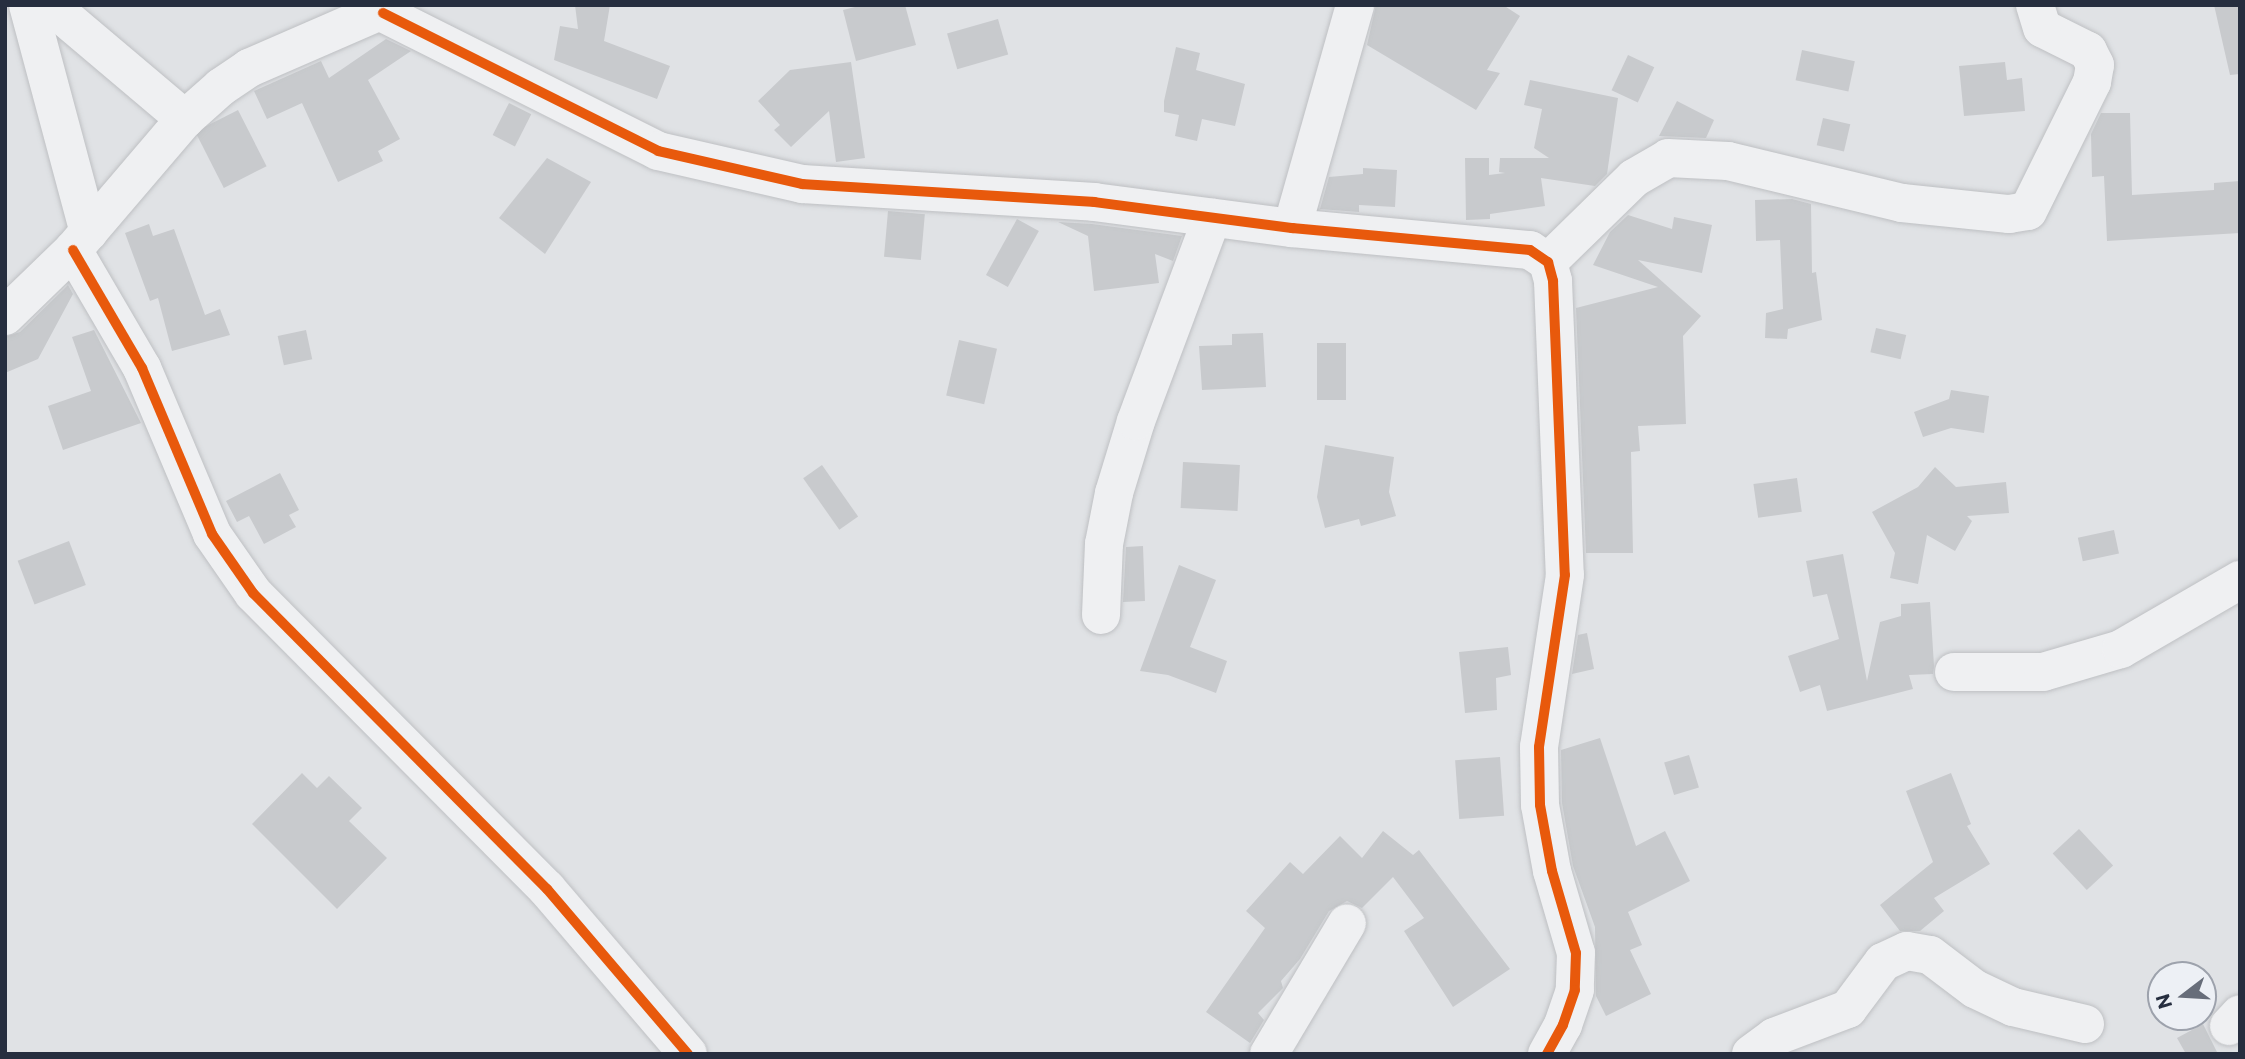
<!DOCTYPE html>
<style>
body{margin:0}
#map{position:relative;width:2245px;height:1059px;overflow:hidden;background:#e0e2e5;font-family:Commissioner,sans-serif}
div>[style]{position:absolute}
.building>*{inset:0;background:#c8cacd;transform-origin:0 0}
.roads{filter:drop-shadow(0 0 2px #bec0c3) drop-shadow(0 0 2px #bec0c3)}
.minor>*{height:38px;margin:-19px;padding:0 19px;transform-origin:19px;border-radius:19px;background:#eff0f2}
.cycleway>*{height:10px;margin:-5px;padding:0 5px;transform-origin:5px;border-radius:5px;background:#e8590c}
span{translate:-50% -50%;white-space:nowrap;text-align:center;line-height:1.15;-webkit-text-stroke:5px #edf0f5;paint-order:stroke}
.frame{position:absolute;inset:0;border:7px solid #262e3f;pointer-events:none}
.north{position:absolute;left:2147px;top:961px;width:70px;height:70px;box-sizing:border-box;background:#edf0f5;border:2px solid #9da2ac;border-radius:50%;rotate:253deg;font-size:19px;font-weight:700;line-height:28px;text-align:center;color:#262e3f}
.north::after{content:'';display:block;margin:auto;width:24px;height:32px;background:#676d79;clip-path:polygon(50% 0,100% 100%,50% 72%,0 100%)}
</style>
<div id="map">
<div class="building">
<i style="clip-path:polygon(575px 5px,610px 5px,604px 41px,670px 66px,657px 99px,554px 60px,560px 26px,578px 29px)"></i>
<i style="clip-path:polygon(863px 5px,905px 5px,916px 45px,856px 61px,843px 10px)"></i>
<i style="clip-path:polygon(1376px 5px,1503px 5px,1520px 16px,1487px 70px,1500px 73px,1476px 110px,1367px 45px)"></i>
<i style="clip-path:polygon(2214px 5px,2240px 5px,2240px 74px,2230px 75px)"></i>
<i style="left:998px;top:19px;width:37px;height:53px;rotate:74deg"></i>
<i style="clip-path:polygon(386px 39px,411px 51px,368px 80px,400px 139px,378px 151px,383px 161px,338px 182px,302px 103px,267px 119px,254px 91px,321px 61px,329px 78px)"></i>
<i style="clip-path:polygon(1176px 47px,1200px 53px,1196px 70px,1245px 84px,1235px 126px,1202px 119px,1197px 141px,1175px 136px,1179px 115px,1164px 112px,1164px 101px)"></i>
<i style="left:1802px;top:50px;width:54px;height:31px;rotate:12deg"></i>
<i style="left:1628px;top:55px;width:29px;height:39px;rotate:25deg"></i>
<i style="clip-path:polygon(851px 62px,865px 158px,836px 162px,829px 111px,791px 147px,774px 130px,780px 125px,758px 101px,790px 70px)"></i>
<i style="clip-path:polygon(2005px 62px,2007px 80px,2022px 78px,2025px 111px,1964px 116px,1959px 66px)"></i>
<i style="clip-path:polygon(1530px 80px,1618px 98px,1607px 174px,1595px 186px,1541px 178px,1545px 206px,1490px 214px,1490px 219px,1466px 220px,1465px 158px,1489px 158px,1489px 175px,1505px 173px,1499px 172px,1500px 158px,1549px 158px,1534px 148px,1542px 109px,1524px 105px)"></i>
<i style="clip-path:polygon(1677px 101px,1714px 120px,1706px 138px,1659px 136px)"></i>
<i style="left:509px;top:103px;width:25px;height:36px;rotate:27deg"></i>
<i style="left:238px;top:110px;width:63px;height:48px;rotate:63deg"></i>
<i style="clip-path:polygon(2101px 113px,2130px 113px,2132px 195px,2214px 190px,2214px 183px,2240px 181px,2240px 233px,2107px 241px,2104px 176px,2092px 177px,2091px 134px)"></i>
<i style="left:1823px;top:118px;width:28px;height:28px;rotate:13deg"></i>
<i style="clip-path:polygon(547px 158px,591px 182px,545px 254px,499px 218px)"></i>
<i style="clip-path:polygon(1363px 168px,1397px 170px,1395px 207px,1359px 205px,1359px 212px,1320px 209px,1329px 177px,1363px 174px)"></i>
<i style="clip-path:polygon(1792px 199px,1811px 204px,1812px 273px,1816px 272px,1822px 320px,1788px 329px,1787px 339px,1765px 338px,1766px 313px,1783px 309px,1780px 240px,1756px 241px,1755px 200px)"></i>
<i style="left:888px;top:211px;width:37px;height:46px;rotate:5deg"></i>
<i style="clip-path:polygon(1628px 215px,1672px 229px,1674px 217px,1712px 225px,1702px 273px,1638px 260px,1701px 316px,1683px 336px,1686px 424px,1638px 426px,1640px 451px,1631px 452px,1633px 553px,1586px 553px,1576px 308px,1658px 287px,1593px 265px,1610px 232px)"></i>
<i style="left:1017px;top:219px;width:25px;height:64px;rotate:29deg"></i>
<i style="clip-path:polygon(1058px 222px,1092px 224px,1182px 236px,1173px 261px,1155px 254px,1159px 283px,1094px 291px,1088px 236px)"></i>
<i style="clip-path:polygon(149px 224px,153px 236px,174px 229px,205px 315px,220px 309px,230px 335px,172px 351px,158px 298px,150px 301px,125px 233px)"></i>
<i style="clip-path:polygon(68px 285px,73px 294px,38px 359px,5px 373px,5px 337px,20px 332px)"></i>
<i style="left:1876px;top:328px;width:31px;height:25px;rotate:13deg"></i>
<i style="clip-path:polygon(94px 330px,141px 423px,63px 450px,48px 406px,91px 391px,72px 337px)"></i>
<i style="left:306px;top:330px;width:30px;height:29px;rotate:78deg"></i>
<i style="clip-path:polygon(1263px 333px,1266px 387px,1202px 390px,1199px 346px,1232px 345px,1232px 334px)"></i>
<i style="left:959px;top:340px;width:39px;height:57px;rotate:13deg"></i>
<i style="left:1317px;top:343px;width:29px;height:57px"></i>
<i style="clip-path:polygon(1951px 390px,1989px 396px,1984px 433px,1951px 428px,1923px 437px,1914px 412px,1949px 399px)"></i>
<i style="clip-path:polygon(1325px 445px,1394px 457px,1389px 492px,1396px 516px,1361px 526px,1359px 519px,1325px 528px,1317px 497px)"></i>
<i style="left:1183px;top:462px;width:57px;height:46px;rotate:3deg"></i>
<i style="left:822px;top:465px;width:63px;height:23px;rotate:55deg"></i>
<i style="clip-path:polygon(1935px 467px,1956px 487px,2006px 482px,2009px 513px,1967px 516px,1972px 521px,1955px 551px,1927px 535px,1918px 584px,1890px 578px,1895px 553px,1872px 512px,1918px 487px)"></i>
<i style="clip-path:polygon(280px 473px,299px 510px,289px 515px,296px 527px,264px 544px,249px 516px,237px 522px,226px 501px)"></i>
<i style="left:1797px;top:478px;width:34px;height:44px;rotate:82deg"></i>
<i style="left:2114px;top:530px;width:24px;height:37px;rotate:78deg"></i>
<i style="left:69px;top:541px;width:47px;height:55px;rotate:69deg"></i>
<i style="clip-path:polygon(1143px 546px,1145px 601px,1123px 602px,1126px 547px)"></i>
<i style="clip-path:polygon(1843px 554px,1867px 681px,1880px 622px,1901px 616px,1901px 604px,1930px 602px,1934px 666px,1933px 674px,1909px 675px,1913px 689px,1827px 711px,1820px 685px,1800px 692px,1788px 656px,1839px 639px,1827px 594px,1813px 597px,1806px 561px)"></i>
<i style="clip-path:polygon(1179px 565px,1216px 580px,1190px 647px,1227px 661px,1216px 693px,1168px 675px,1140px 671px)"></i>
<i style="clip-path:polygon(1587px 633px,1594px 669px,1572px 674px,1578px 635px)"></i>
<i style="clip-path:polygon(1508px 647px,1511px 675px,1496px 678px,1497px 710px,1465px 713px,1459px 652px)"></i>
<i style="clip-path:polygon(1600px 738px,1636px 846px,1665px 831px,1690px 881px,1628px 912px,1642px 945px,1630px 950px,1651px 994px,1606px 1016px,1596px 996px,1595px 927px,1573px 866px,1562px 803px,1561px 750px)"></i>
<i style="left:1689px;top:755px;width:34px;height:26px;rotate:73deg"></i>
<i style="left:1500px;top:757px;width:59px;height:45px;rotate:86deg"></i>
<i style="clip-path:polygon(302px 773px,317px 788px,329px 776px,362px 808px,349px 821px,387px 858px,337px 909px,252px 824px)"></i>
<i style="clip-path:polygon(1951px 773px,1971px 824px,1967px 826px,1990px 864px,1934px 898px,1944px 911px,1920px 931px,1900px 931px,1880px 905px,1933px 862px,1906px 791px)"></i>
<i style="left:2079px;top:829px;width:50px;height:36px;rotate:47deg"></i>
<i style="clip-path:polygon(1383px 831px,1413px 855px,1419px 850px,1510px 969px,1453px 1007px,1404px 931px,1424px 918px,1393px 877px,1362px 908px,1347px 901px,1329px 911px,1300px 959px,1281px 981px,1283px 988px,1258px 1013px,1264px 1020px,1250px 1043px,1206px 1012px,1265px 928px,1246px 911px,1290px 862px,1303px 874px,1340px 836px,1362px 858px)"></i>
<i style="clip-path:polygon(2203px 1024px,2218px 1054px,2186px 1054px,2177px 1038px)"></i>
</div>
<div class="roads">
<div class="minor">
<i style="left:28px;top:5px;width:235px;rotate:75deg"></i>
<i style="left:50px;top:5px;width:177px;rotate:40.2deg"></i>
<i style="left:383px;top:13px;width:308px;rotate:26.6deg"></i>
<i style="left:658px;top:151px;width:148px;rotate:12.9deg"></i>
<i style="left:802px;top:184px;width:293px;rotate:3.5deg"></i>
<i style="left:1094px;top:202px;width:200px;rotate:7.5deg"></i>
<i style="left:1292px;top:228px;width:239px;rotate:5.3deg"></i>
<i style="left:1530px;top:250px;width:22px;rotate:34deg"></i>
<i style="left:1548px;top:262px;width:20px;rotate:75deg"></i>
<i style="left:1553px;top:281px;width:294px;rotate:87.7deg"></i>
<i style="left:1565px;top:575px;width:174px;rotate:98.6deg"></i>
<i style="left:1539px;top:747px;width:58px;rotate:89deg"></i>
<i style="left:1540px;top:805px;width:67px;rotate:79.7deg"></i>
<i style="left:1552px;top:871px;width:85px;rotate:73.7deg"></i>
<i style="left:1576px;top:953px;width:37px;rotate:92deg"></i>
<i style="left:1575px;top:990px;width:37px;rotate:109deg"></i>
<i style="left:1563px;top:1025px;width:33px;rotate:119deg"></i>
<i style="left:1292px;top:228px;width:232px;rotate:-74.2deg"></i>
<i style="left:73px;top:250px;width:137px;rotate:59.7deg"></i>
<i style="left:142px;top:368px;width:180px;rotate:67.1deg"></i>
<i style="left:212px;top:534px;width:72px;rotate:55.2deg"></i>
<i style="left:253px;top:593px;width:417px;rotate:45.2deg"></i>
<i style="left:547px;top:889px;width:217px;rotate:49.5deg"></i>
<i style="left:1548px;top:262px;width:120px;rotate:-44.3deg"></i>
<i style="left:1634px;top:178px;width:39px;rotate:-30deg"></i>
<i style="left:1668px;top:158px;width:60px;rotate:2.9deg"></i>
<i style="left:1728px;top:161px;width:179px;rotate:13.6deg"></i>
<i style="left:1902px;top:203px;width:108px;rotate:5.9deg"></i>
<i style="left:2009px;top:214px;width:19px;rotate:-9deg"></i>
<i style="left:2028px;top:211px;width:144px;rotate:-63.6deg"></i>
<i style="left:2092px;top:82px;width:17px;rotate:-80deg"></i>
<i style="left:2095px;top:65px;width:16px;rotate:-117deg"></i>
<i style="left:2088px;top:51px;width:51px;rotate:-153.4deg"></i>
<i style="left:2042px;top:28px;width:24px;rotate:-107deg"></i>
<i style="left:5px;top:316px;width:95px;rotate:-44.1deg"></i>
<i style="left:73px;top:250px;width:172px;rotate:-49.5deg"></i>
<i style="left:185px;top:119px;width:48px;rotate:-41.6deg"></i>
<i style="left:221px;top:87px;width:34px;rotate:-34deg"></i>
<i style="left:249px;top:68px;width:158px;rotate:-23.5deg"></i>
<i style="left:1101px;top:615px;width:71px;rotate:-87.6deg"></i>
<i style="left:1104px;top:544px;width:52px;rotate:-78.9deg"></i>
<i style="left:1114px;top:493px;width:75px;rotate:-73deg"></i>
<i style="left:1136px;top:421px;width:217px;rotate:-69.5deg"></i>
<i style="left:1954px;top:672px;width:89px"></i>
<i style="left:2043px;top:672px;width:81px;rotate:-16.4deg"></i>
<i style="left:2121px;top:649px;width:138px;rotate:-30.1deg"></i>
<i style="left:2229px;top:1026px;width:16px;rotate:-47deg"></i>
<i style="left:1269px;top:1054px;width:152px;rotate:-59.2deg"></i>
<i style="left:1751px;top:1054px;width:29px;rotate:-36deg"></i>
<i style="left:1774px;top:1037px;width:79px;rotate:-20.7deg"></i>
<i style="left:1848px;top:1009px;width:59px;rotate:-53.3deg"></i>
<i style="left:1883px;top:962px;width:26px;rotate:-25deg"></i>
<i style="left:1907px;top:951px;width:23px;rotate:10deg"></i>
<i style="left:1930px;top:955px;width:56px;rotate:37.1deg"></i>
<i style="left:1975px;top:989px;width:42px;rotate:25.3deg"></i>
<i style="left:2013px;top:1007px;width:74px;rotate:13.3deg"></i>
</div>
</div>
<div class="cycleway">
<i style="left:383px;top:13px;width:308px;rotate:26.6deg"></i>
<i style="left:658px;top:151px;width:148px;rotate:12.9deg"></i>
<i style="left:802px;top:184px;width:293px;rotate:3.5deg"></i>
<i style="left:1094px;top:202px;width:200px;rotate:7.5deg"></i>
<i style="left:1292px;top:228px;width:239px;rotate:5.3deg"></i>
<i style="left:1530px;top:250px;width:22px;rotate:34deg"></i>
<i style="left:1548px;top:262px;width:20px;rotate:75deg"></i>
<i style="left:1553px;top:281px;width:294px;rotate:87.7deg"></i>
<i style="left:1565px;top:575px;width:174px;rotate:98.6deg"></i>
<i style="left:1539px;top:747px;width:58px;rotate:89deg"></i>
<i style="left:1540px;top:805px;width:67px;rotate:79.7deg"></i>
<i style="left:1552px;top:871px;width:85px;rotate:73.7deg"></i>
<i style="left:1576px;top:953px;width:37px;rotate:92deg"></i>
<i style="left:1575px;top:990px;width:37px;rotate:109deg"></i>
<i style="left:1563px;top:1025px;width:33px;rotate:119deg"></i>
<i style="left:73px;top:250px;width:137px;rotate:59.7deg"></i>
<i style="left:142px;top:368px;width:180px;rotate:67.1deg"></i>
<i style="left:212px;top:534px;width:72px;rotate:55.2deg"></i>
<i style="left:253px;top:593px;width:417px;rotate:45.2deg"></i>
<i style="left:547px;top:889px;width:217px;rotate:49.5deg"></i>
</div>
<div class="frame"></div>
<div class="north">N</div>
</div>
